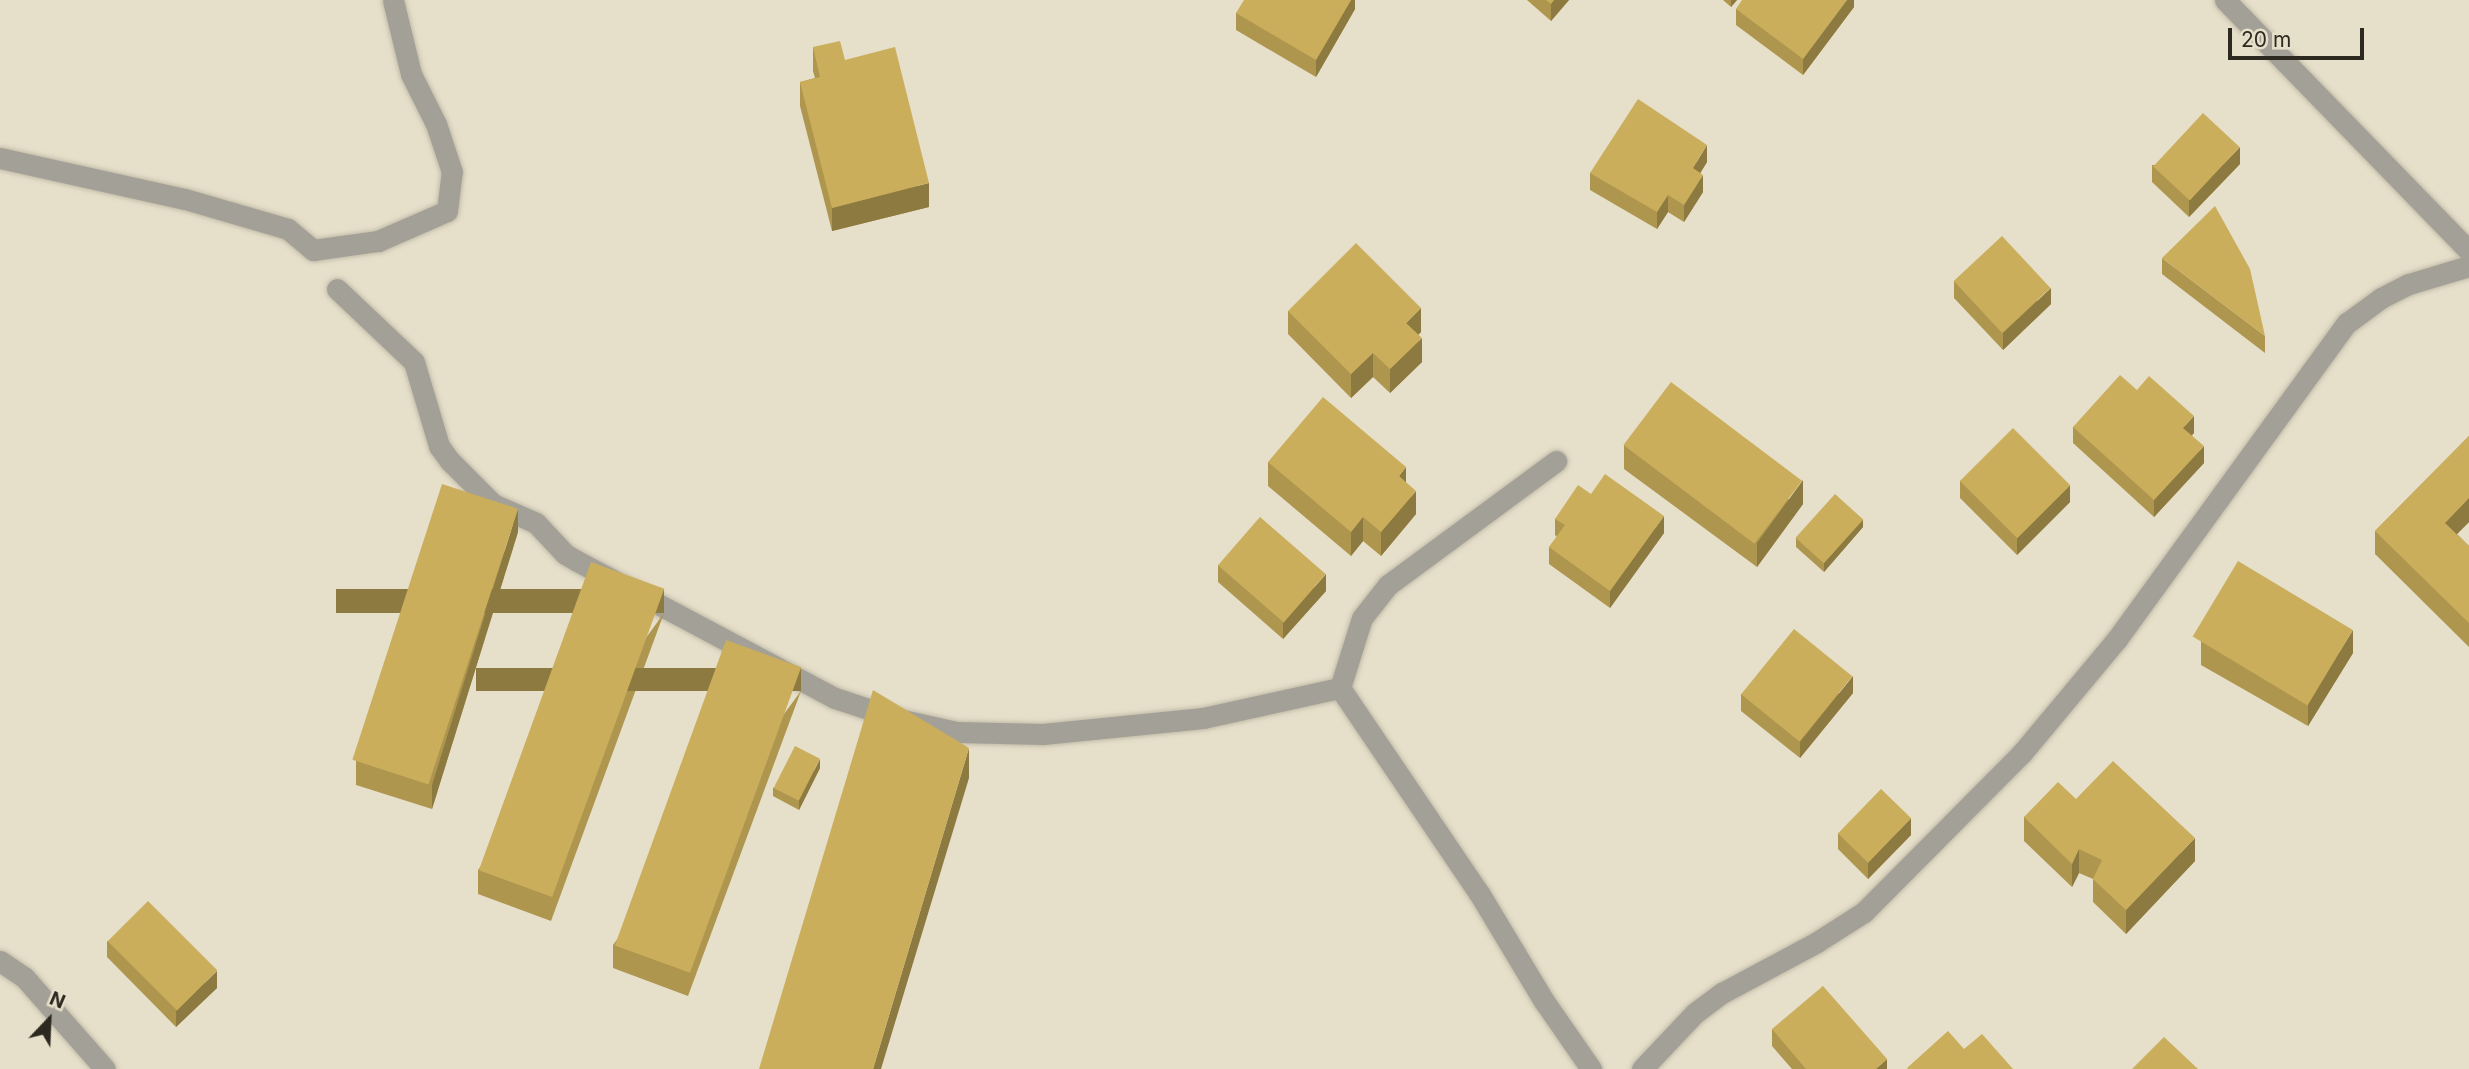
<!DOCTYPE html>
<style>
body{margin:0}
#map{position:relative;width:2469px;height:1069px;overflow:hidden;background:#e6dfca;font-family:Inter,sans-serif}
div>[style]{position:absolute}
.roads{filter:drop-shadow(0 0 2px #c1bba8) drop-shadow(0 0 2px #c1bba8)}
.street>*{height:21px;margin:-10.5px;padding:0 10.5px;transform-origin:10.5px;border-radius:10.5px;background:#a3a097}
.wall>*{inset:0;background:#ae964f}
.shaded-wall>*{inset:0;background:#8d7a40;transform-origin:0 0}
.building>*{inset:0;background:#caae5c;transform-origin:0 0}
span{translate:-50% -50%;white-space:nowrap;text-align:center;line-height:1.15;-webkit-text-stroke:5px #e6dfca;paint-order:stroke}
.north{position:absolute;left:14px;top:985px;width:70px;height:70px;-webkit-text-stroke:5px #e6dfca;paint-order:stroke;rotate:23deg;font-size:19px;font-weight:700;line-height:28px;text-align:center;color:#2c2921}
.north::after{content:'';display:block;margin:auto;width:24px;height:32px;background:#2c2921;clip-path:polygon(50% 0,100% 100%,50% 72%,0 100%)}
.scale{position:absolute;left:2228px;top:28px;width:136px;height:32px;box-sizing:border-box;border:4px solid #2c2921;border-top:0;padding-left:9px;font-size:21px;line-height:24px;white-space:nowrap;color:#2c2921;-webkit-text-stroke:5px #e6dfca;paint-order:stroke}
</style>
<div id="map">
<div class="roads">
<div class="street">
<i style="left:2225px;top:0;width:350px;rotate:45.8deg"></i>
<i style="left:0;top:158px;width:189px;rotate:12.5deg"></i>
<i style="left:185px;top:199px;width:107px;rotate:16.2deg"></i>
<i style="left:288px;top:229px;width:33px;rotate:40deg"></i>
<i style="left:313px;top:250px;width:66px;rotate:-7.9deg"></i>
<i style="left:378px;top:241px;width:75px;rotate:-23.5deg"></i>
<i style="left:447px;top:211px;width:39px;rotate:-83deg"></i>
<i style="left:452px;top:172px;width:51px;rotate:-108.4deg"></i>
<i style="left:436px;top:124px;width:56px;rotate:-116.6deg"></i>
<i style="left:411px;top:74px;width:76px;rotate:-103.7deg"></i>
<i style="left:337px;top:289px;width:106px;rotate:43.5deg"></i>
<i style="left:414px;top:362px;width:88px;rotate:73.4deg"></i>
<i style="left:439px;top:446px;width:19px;rotate:54deg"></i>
<i style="left:450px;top:461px;width:61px;rotate:45deg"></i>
<i style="left:493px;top:504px;width:47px;rotate:23.8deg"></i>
<i style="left:536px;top:523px;width:42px;rotate:46.9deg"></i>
<i style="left:565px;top:554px;width:14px;rotate:30deg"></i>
<i style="left:577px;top:561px;width:292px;rotate:28deg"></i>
<i style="left:835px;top:698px;width:66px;rotate:18.4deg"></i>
<i style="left:898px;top:719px;width:60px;rotate:12.4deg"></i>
<i style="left:957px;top:732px;width:86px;rotate:1.3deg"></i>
<i style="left:1043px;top:734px;width:161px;rotate:-5.7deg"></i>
<i style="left:1203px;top:718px;width:140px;rotate:-12.4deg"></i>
<i style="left:1340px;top:688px;width:248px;rotate:55.9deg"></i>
<i style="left:1479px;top:893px;width:126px;rotate:59deg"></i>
<i style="left:1544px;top:1001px;width:83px;rotate:55.3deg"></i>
<i style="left:1340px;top:688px;width:73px;rotate:-72.6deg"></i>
<i style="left:1362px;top:618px;width:42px;rotate:-51.8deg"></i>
<i style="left:1388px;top:585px;width:209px;rotate:-36.4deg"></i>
<i style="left:0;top:961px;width:30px;rotate:34deg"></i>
<i style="left:25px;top:978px;width:121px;rotate:48.7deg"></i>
<i style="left:1642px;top:1069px;width:77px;rotate:-46.6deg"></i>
<i style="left:1695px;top:1013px;width:34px;rotate:-37deg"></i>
<i style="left:1722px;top:993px;width:108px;rotate:-28.2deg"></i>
<i style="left:1817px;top:942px;width:56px;rotate:-32.6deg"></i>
<i style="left:1864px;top:912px;width:224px;rotate:-45.2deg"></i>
<i style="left:2022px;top:753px;width:148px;rotate:-50.2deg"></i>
<i style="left:2117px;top:639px;width:391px;rotate:-54deg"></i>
<i style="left:2347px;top:323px;width:42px;rotate:-36.3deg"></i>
<i style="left:2381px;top:298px;width:31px;rotate:-27deg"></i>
<i style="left:2409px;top:284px;width:63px;rotate:-16.7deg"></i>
</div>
</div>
<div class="wall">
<i style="clip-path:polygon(1355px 0,1355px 9px,1316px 77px,1236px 30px,1236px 13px)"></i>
<i style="clip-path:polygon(1527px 0,1569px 0,1551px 21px)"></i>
<i style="clip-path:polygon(1723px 0,1737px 0,1731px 7px)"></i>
<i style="clip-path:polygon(1854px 0,1854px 7px,1803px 75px,1736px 25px,1736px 9px)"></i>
<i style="clip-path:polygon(813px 47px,845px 60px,929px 207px,832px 231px,800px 106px,800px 82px,815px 78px,813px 71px)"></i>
<i style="clip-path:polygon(1707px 162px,1700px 173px,1703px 192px,1684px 222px,1668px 212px,1657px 229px,1590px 190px,1590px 173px)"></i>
<i style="clip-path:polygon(2240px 164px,2189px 217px,2152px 182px,2152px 165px)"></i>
<i style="clip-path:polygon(2162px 258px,2265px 336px,2265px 353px,2162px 274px)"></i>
<i style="clip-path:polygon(1954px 281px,2051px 304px,2003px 350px,1954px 298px)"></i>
<i style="clip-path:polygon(1288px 311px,1421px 332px,1418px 335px,1422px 362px,1390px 393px,1373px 377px,1351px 398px,1288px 334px)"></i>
<i style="clip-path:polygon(2137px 390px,2194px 433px,2192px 435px,2204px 463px,2154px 517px,2073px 443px,2073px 427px)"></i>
<i style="clip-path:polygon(2469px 436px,2469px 522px,2457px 534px,2469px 546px,2469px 647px,2375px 554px,2375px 531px)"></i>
<i style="clip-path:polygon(1624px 445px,1803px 504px,1757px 567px,1624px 469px)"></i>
<i style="clip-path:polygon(1268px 462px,1406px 482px,1416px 514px,1381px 556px,1363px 541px,1351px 556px,1268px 486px)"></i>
<i style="clip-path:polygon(1960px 481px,2070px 502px,2017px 555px,1960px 498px)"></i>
<i style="clip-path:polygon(1591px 494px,1664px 533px,1610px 608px,1549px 564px,1549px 547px,1557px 537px,1555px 535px,1555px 519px)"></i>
<i style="clip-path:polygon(1863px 527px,1824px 572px,1796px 547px,1796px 538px)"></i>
<i style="clip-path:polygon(518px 532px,432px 809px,356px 785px,356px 761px)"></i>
<i style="clip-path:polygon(1218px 565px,1326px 591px,1283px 639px,1218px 582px)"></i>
<i style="clip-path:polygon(664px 613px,551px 921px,478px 894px,478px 870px)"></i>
<i style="clip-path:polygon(2201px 641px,2353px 653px,2308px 726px,2201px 665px)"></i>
<i style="clip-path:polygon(801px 691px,688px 996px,613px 968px,613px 945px)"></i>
<i style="clip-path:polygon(1853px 693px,1800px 758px,1741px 711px,1741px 694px)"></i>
<i style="clip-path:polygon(820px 768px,799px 810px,773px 796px,773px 788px)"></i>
<i style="clip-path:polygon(2076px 799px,2195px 861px,2126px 934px,2093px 902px,2093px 879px,2079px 873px,2072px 887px,2024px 841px,2024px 817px)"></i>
<i style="clip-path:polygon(1838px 833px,1911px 835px,1868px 879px,1838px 849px)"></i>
<i style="clip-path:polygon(107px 941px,217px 988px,176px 1027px,107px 957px)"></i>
<i style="clip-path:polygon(1772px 1029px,1887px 1069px,1792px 1069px,1772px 1046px)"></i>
</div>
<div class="shaded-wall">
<i style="clip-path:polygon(1351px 0,1355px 0,1355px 9px,1316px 77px,1316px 60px)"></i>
<i style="clip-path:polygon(1554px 0,1569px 0,1551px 21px,1551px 4px)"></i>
<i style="clip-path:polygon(1731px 0,1737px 0,1731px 7px)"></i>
<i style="clip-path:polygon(1847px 0,1854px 0,1854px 7px,1803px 75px,1803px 59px)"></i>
<i style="clip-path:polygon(1707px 145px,1707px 162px,1693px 185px,1693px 168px)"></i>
<i style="clip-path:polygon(2240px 147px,2240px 164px,2189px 217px,2189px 200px)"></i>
<i style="clip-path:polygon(1703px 175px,1703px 192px,1684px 222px,1684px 205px)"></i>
<i style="clip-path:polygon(929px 183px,929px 207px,832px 231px,832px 208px)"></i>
<i style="clip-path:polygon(1668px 195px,1668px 212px,1657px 229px,1657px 212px)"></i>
<i style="clip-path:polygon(2051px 288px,2051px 304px,2003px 350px,2003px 333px)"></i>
<i style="clip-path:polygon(1421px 308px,1421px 332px,1406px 347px,1406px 323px)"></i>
<i style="clip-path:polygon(1422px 338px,1422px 362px,1390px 393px,1390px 369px)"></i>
<i style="clip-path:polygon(1373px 353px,1373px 377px,1351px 398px,1351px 374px)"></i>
<i style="clip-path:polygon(2194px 416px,2194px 433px,2183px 444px,2183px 428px)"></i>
<i style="clip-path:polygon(2204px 446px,2204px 463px,2154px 517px,2154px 500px)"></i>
<i style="clip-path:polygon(1406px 467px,1406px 490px,1399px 476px)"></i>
<i style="clip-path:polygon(1803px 480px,1803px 504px,1757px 567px,1757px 543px)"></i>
<i style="clip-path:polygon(2070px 485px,2070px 502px,2017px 555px,2017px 538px)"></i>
<i style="clip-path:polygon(1416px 491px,1416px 514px,1381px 556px,1381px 532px)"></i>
<i style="clip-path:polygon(2469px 498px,2469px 522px,2445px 546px,2445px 523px)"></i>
<i style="clip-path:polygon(518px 508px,518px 532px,432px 809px,432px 785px)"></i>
<i style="clip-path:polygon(1664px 516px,1664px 533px,1610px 608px,1610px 591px)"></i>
<i style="clip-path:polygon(1363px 517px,1363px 541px,1351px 556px,1351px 532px)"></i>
<i style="clip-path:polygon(1863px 519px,1863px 527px,1824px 572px,1824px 563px)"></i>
<i style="clip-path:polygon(1326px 574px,1326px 591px,1283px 639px,1283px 623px)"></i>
<i style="left:664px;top:589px;width:24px;height:328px;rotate:90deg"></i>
<i style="clip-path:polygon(2353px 630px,2353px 653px,2308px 726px,2308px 703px)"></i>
<i style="left:801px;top:668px;width:23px;height:325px;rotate:90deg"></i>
<i style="clip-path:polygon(1853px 676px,1853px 693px,1800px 758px,1800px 742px)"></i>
<i style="clip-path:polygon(969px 748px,969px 778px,881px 1069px,873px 1069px)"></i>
<i style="clip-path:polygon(820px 759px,820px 768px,799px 810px,799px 801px)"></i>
<i style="clip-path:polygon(1911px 818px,1911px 835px,1868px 879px,1868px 862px)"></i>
<i style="clip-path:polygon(2195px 838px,2195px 861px,2126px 934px,2126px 910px)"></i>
<i style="clip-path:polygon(2079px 849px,2079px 873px,2072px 887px,2072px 864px)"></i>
<i style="clip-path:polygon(217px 971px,217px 988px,176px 1027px,176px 1011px)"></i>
<i style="clip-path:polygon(1887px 1059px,1887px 1069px,1876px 1069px)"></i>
</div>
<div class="building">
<i style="clip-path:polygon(1244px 0,1351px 0,1316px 60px,1236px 13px)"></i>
<i style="clip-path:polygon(1546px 0,1554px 0,1551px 4px)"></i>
<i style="clip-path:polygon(1742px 0,1847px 0,1803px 59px,1736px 9px)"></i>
<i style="clip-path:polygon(840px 41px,845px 60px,895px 47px,929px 183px,832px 208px,800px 82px,820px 77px,813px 47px)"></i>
<i style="clip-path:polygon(1638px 99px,1707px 145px,1693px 168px,1703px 175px,1684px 205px,1668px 195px,1657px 212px,1590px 173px)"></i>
<i style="left:2203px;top:113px;width:50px;height:73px;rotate:43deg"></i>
<i style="clip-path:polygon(2215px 206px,2250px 269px,2265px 336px,2162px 258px)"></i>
<i style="left:2002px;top:236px;width:71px;height:66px;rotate:47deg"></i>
<i style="clip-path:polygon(1356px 243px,1421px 308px,1406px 323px,1422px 338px,1390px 369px,1373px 353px,1351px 374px,1288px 311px)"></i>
<i style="clip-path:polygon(2120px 375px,2137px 390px,2149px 376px,2194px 416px,2183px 428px,2204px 446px,2154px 500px,2073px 427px)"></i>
<i style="left:1671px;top:382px;width:164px;height:79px;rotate:37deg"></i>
<i style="clip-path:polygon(1323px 397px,1406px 467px,1399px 476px,1416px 491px,1381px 532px,1363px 517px,1351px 532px,1268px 462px)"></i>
<i style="left:2013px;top:428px;width:81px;height:75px;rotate:45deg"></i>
<i style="clip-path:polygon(2469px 436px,2469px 498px,2445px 523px,2469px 546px,2469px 623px,2375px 531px)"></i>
<i style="clip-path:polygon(1605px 474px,1664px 516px,1610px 591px,1549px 547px,1565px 525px,1555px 519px,1578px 485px,1591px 494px)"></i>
<i style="left:442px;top:484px;width:80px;height:290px;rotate:18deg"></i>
<i style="left:1835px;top:494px;width:38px;height:59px;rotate:42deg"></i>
<i style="left:1260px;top:517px;width:87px;height:64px;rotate:41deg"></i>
<i style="left:2238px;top:561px;width:134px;height:88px;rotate:31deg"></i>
<i style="left:591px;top:562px;width:78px;height:328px;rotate:20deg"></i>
<i style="left:1794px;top:629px;width:75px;height:84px;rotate:39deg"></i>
<i style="left:726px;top:640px;width:80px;height:325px;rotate:20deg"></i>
<i style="clip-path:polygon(873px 690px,969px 748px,873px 1069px,759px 1069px)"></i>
<i style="left:795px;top:746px;width:28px;height:47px;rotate:27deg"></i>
<i style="clip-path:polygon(2113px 761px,2195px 838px,2126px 910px,2093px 879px,2102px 860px,2079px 849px,2072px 864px,2024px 817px,2058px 782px,2076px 799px)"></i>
<i style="left:1881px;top:789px;width:42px;height:62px;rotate:44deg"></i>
<i style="left:148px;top:901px;width:98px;height:57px;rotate:45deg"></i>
<i style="clip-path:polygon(1823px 986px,1887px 1059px,1876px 1069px,1806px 1069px,1772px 1029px)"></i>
<i style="clip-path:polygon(1948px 1031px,1964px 1049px,1982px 1034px,2013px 1069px,1908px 1069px,1907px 1068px)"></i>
<i style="clip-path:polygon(2164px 1037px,2198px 1069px,2132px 1069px)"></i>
</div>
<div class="north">N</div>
<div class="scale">20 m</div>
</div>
